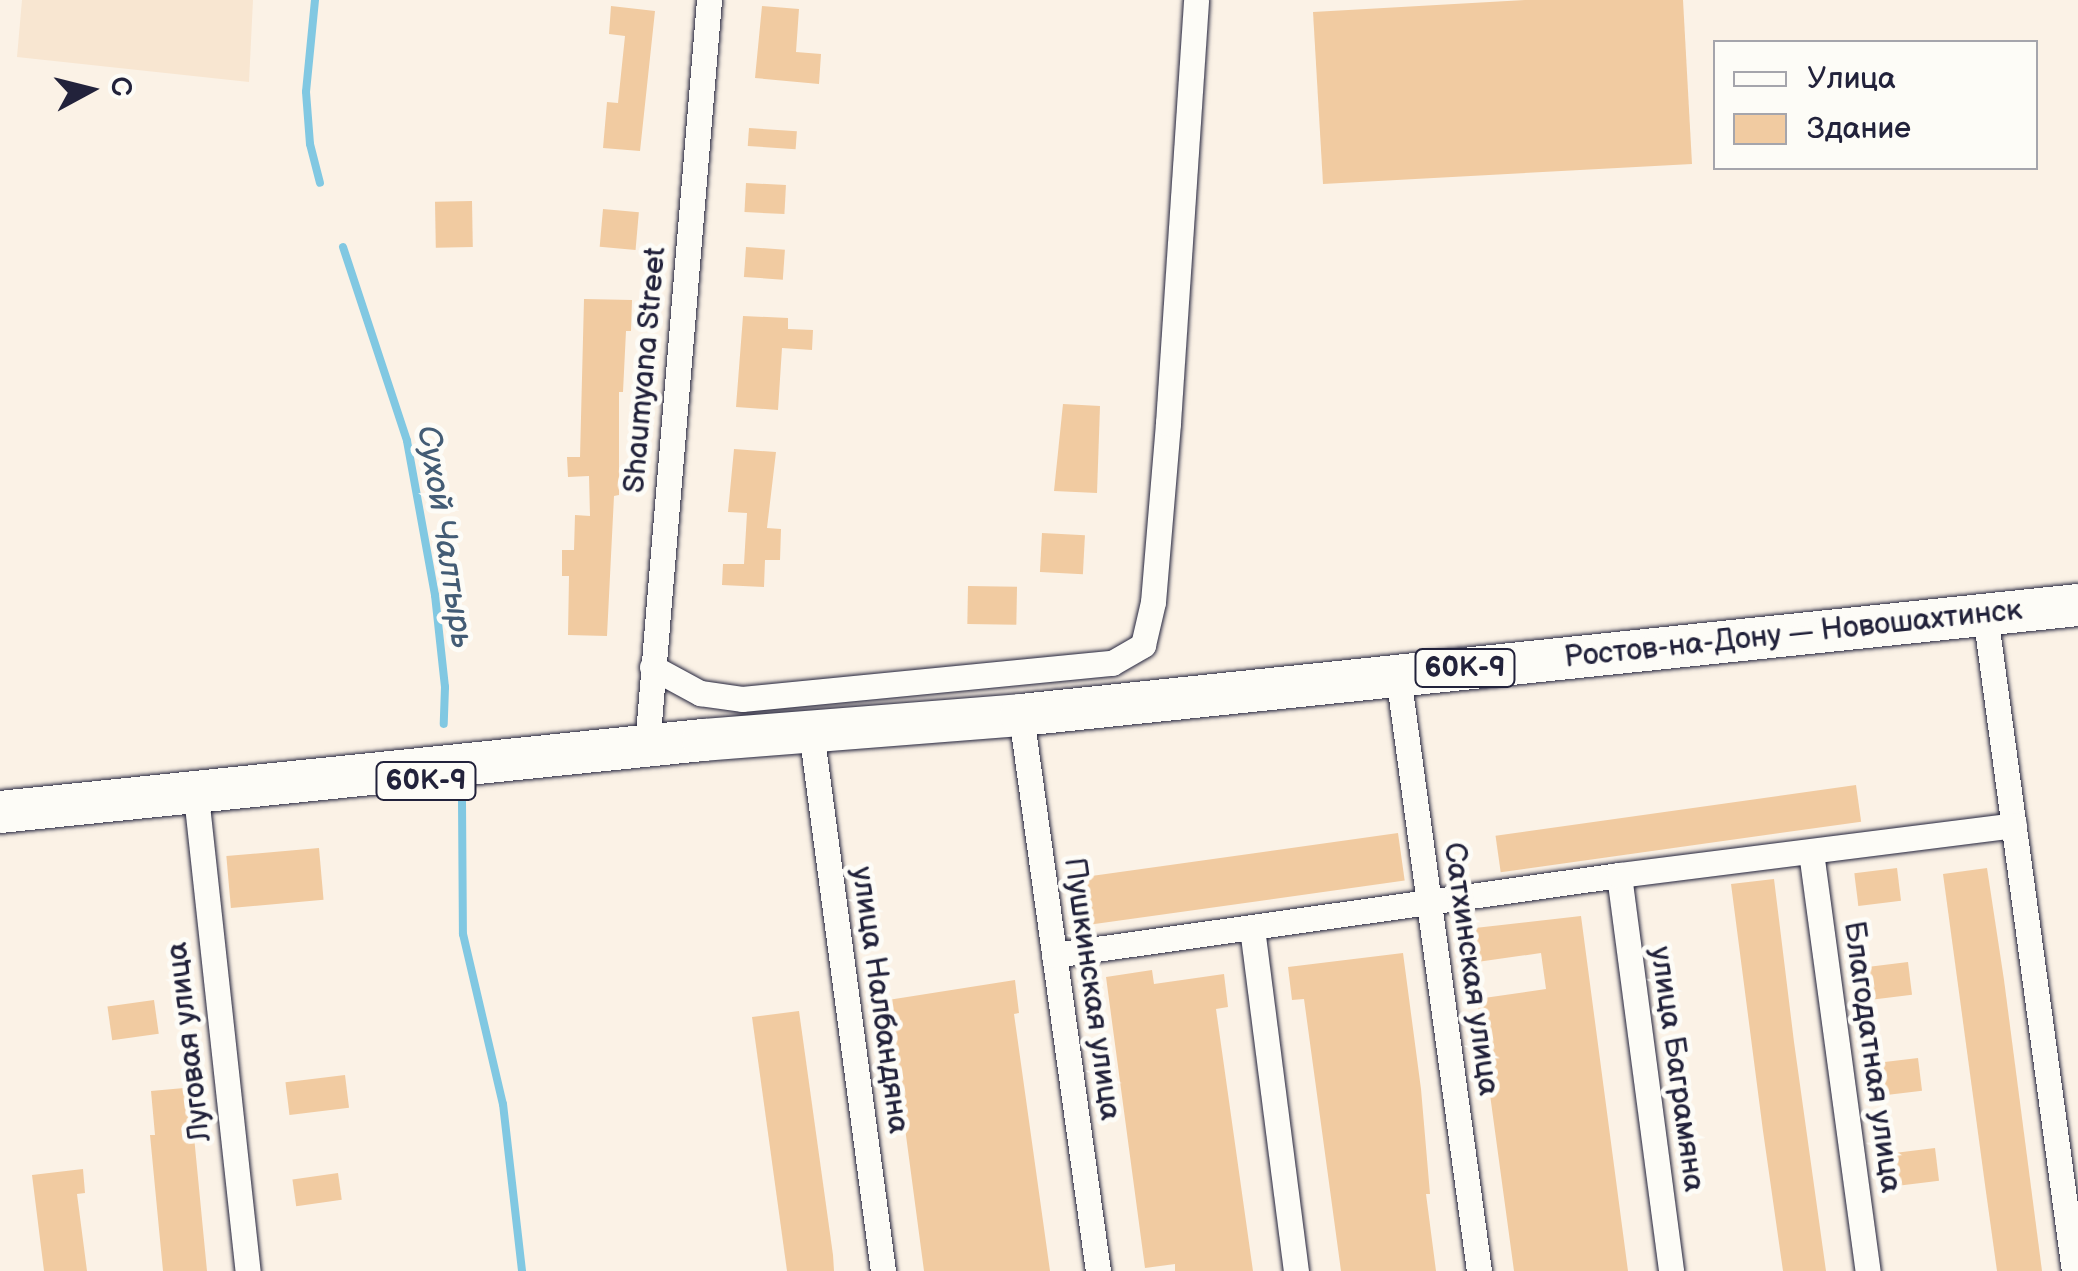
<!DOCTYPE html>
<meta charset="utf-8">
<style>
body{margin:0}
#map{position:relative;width:2078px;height:1271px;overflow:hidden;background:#fbf2e6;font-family:"Balsamiq Sans",sans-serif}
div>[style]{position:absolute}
.built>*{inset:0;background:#f8e6d1}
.stream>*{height:8px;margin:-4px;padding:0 4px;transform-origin:4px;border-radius:4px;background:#81c8e2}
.building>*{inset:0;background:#f1cba1;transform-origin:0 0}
.roads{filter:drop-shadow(0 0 2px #22223b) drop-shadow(0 0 2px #22223b)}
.minor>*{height:25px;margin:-12.5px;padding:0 12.5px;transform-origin:12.5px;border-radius:12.5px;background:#fdfcf7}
.primary>*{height:42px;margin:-21px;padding:0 21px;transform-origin:21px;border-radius:21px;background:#fdfcf7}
span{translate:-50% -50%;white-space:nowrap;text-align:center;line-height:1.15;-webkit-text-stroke:10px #fdfcf7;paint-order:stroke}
.shield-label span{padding:2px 8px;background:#fdfcf7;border:2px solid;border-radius:8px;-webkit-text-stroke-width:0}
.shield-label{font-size:28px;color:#22223b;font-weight:700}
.street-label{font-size:30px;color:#22223b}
.water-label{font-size:32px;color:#435c75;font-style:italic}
.legend{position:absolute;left:1713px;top:40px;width:325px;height:130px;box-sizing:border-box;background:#fdfcf7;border:2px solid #a5a5ac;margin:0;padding:12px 18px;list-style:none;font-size:30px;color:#22223b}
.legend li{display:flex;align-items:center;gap:20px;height:50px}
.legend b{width:50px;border:2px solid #a5a5ac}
.north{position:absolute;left:40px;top:40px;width:100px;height:100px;-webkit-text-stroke:8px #fdfcf7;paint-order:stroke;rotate:83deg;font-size:28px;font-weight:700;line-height:40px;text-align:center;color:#22223b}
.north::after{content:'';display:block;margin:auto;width:35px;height:45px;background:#22223b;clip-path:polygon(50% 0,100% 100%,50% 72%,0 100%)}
</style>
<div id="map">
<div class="built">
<i style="clip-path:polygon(22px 0,253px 0,249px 82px,17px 57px)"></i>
</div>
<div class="stream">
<i style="left:315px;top:0;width:92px;rotate:95.6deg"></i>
<i style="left:306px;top:92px;width:52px;rotate:85.6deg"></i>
<i style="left:310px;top:144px;width:40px;rotate:75.6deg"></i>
<i style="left:343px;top:247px;width:204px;rotate:71.7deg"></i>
<i style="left:407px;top:441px;width:157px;rotate:79.7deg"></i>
<i style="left:435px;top:595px;width:93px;rotate:83.8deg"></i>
<i style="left:445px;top:687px;width:37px;rotate:92deg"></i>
<i style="left:462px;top:801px;width:133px;rotate:89.6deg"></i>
<i style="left:463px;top:934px;width:175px;rotate:76.8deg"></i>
<i style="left:503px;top:1104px;width:168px;rotate:83.5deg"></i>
</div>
<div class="building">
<i style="clip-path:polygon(1525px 0,1683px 0,1692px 164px,1323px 184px,1313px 12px)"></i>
<i style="clip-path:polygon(611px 6px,655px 11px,640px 151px,603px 148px,607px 102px,618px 103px,625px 36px,609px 34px)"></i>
<i style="clip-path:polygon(762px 6px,799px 9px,796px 52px,821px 54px,819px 84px,755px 78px)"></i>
<i style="left:749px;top:128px;width:48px;height:18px;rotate:4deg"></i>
<i style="left:746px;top:183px;width:40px;height:29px;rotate:3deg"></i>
<i style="left:472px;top:201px;width:46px;height:37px;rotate:89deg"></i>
<i style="left:603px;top:209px;width:36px;height:38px;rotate:5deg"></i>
<i style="left:746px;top:247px;width:39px;height:30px;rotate:4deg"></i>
<i style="clip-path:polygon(584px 299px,632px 300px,631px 331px,626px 331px,623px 392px,619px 392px,619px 495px,614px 496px,607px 636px,568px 635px,569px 576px,562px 576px,562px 550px,574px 550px,575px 515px,590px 516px,589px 476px,568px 477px,567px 457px,580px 457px)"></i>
<i style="clip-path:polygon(743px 316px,788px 318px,788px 329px,813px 330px,812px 350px,782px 348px,778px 410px,736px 407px)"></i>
<i style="clip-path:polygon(1063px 404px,1100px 406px,1097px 493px,1054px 491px)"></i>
<i style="clip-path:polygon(734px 449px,776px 452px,767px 528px,781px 529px,780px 560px,765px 560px,764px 587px,722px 585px,723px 564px,744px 564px,747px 513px,728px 512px)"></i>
<i style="left:1042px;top:533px;width:43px;height:39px;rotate:3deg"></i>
<i style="left:968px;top:586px;width:49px;height:38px;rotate:1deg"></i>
<i style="left:1856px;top:785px;width:37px;height:364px;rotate:82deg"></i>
<i style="left:1398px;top:833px;width:48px;height:324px;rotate:82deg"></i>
<i style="left:319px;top:848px;width:52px;height:93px;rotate:85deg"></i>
<i style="left:1897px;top:868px;width:33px;height:43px;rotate:83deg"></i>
<i style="clip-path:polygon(1987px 868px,2004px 980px,2042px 1271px,1997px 1271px,1986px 1192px,1943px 874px)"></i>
<i style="clip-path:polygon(1774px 879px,1794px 1042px,1826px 1271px,1783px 1271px,1763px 1131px,1731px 884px)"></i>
<i style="clip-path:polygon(1581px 916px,1628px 1271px,1514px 1271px,1477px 999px,1546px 989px,1541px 953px,1470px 963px,1466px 929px)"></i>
<i style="clip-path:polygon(1403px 953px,1421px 1089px,1430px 1194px,1426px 1194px,1436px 1271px,1341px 1271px,1304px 999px,1292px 1000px,1288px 967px)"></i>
<i style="left:1908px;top:962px;width:33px;height:43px;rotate:83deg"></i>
<i style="clip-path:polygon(1152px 970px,1154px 984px,1224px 974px,1228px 1007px,1216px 1009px,1253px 1271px,1175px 1271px,1175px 1264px,1145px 1268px,1106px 977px)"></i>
<i style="clip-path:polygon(1015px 980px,1019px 1013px,1014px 1014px,1050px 1271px,924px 1271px,888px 1000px)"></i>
<i style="left:154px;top:1000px;width:34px;height:47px;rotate:82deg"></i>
<i style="clip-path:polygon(799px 1011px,833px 1255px,834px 1271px,787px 1271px,752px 1017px)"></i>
<i style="left:1918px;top:1058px;width:33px;height:42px;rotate:83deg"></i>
<i style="left:345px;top:1075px;width:33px;height:60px;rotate:83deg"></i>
<i style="clip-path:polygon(195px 1087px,199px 1125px,193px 1126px,207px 1271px,163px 1271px,150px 1135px,155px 1135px,151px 1091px)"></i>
<i style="left:1935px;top:1148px;width:33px;height:43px;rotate:83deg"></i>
<i style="clip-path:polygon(83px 1169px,85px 1193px,77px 1194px,87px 1271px,44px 1271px,32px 1175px)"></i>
<i style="left:338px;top:1173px;width:27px;height:46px;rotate:82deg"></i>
</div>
<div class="roads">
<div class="minor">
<i style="left:1985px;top:614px;width:663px;rotate:82.29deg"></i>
<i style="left:652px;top:667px;width:55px;rotate:28.4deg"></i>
<i style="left:700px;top:693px;width:42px;rotate:8.1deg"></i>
<i style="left:742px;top:699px;width:372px;rotate:-5.6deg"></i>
<i style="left:1112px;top:663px;width:36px;rotate:-30deg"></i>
<i style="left:1143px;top:645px;width:44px;rotate:-76.9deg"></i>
<i style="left:1153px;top:602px;width:180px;rotate:-85.2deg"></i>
<i style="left:1168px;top:423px;width:424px;rotate:-86.2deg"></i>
<i style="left:1398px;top:675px;width:601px;rotate:82.26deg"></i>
<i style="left:1021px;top:715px;width:561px;rotate:82.12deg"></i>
<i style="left:812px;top:738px;width:538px;rotate:82.41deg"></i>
<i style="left:647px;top:746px;width:749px;rotate:-85.25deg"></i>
<i style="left:197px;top:805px;width:469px;rotate:83.8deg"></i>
<i style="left:1811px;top:852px;width:423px;rotate:82.3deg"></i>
<i style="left:1619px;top:875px;width:399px;rotate:82.5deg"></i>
<i style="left:1252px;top:928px;width:346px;rotate:82.7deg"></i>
<i style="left:1054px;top:955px;width:571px;rotate:-8.06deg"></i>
<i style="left:1619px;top:875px;width:398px;rotate:-7.2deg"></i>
</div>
<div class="primary">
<i style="left:0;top:812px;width:707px;rotate:-5.85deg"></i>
<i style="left:703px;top:740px;width:319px;rotate:-4.5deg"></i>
<i style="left:1021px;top:715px;width:1063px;rotate:-5.94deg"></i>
</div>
</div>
<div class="shield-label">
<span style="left:1465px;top:668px">60К-9</span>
<span style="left:426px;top:781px">60К-9</span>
</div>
<div class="street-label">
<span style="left:645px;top:370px;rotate:-85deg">Shaumyana Street</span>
<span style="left:1793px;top:634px;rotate:-6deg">Ростов-на-Дону — Новошахтинск</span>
<span style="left:1471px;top:969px;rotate:82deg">Сатхинская улица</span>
<span style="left:1092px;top:989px;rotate:82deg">Пушкинская улица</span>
<span style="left:880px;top:1000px;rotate:82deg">улица Налбандяна</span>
<span style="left:189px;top:1042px;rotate:-97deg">Луговая улица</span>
<span style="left:1872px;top:1057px;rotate:82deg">Благодатная улица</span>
<span style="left:1677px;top:1069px;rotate:82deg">улица Баграмяна</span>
</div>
<div class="water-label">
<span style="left:444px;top:537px;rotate:81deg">Сухой Чалтырь</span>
</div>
<ul class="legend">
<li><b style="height:12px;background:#fdfcf7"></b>Улица</li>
<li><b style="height:28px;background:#f1cba1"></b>Здание</li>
</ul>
<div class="north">С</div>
</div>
